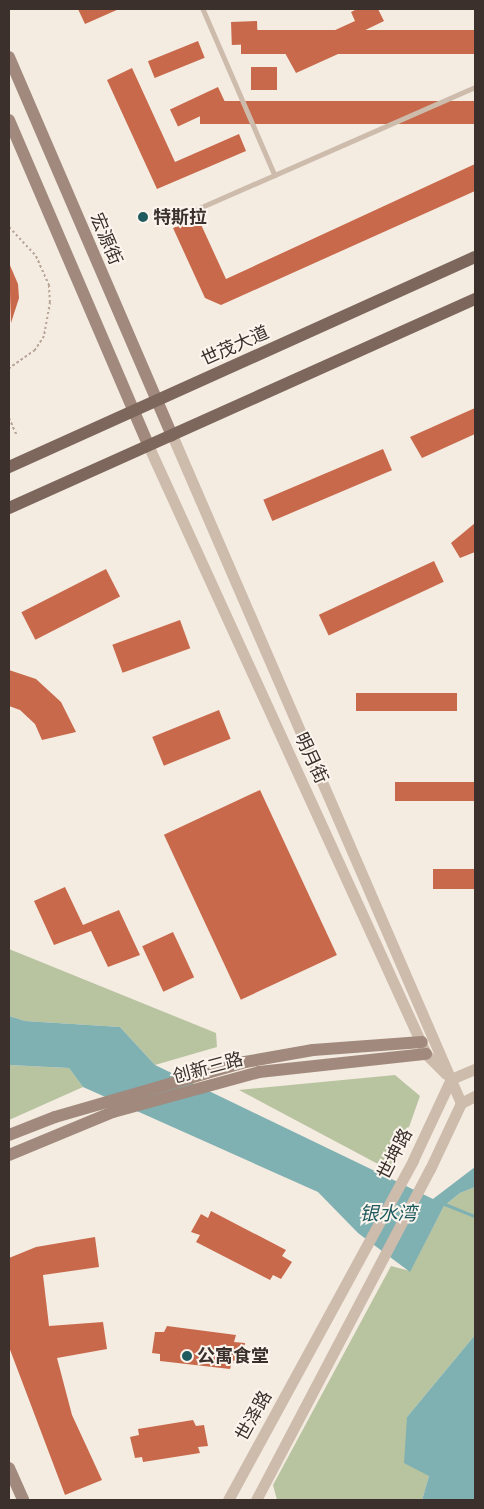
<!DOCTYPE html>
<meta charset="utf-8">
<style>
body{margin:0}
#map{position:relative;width:484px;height:1509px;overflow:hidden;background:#f4ebe1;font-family:"Public Sans","Noto Sans SC",sans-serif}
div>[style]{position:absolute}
.green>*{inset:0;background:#b8c4a0}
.water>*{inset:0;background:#7fb0b2}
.stream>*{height:3px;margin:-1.5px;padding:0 1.5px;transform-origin:1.5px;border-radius:1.5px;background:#7fb0b2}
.building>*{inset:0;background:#c8694b;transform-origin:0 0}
.path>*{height:2px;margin-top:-1px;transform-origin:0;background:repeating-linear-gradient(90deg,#b9a596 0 2.5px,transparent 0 5px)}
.service>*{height:4.5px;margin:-2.25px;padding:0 2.25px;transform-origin:2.25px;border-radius:2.25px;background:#cdbbac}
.tertiary>*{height:11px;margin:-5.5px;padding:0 5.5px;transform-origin:5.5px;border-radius:5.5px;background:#cdbbac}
.secondary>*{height:12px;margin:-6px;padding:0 6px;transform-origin:6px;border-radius:6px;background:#a18a7d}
.primary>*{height:12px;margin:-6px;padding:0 6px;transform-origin:6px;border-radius:6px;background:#7d675c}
.dots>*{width:14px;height:14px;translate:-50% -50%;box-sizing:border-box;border:2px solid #fbf5ee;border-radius:50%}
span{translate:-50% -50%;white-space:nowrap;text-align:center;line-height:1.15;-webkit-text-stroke:4px #fbf5ee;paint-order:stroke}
.poi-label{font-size:18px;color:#3b302b;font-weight:700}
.left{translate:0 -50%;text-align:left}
.street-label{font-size:18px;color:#3b302b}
.water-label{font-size:19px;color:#1f5a5e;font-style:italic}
.frame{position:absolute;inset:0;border:10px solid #3b302b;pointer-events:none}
</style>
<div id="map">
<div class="green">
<i style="clip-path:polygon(9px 949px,216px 1033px,217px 1047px,155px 1065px,120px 1027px,25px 1021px,9px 1016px)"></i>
<i style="clip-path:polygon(9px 1065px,69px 1068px,83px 1087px,9px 1120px)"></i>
<i style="clip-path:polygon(395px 1075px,420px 1096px,393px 1172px,239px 1090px)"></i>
<i style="clip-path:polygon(475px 1187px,475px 1335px,407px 1417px,429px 1476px,422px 1500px,277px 1500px,273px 1485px,391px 1266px,410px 1271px,444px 1206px,460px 1193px)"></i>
</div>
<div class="water">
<i style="clip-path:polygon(9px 1016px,25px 1021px,120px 1027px,155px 1065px,433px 1199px,475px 1167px,475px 1187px,460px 1193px,444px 1206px,410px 1272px,358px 1233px,318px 1192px,83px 1087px,69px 1068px,9px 1065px)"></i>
<i style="clip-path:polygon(475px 1335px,475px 1500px,422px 1500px,429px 1476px,404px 1463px,407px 1417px)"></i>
</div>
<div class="stream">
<i style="left:442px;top:1203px;width:35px;rotate:22deg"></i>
</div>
<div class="building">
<i style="clip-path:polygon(78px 9px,119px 9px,85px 24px)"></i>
<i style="clip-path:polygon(357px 9px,378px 9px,384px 21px,353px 36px,358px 45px,296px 73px,285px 53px,355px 21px,351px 12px)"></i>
<i style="left:257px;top:21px;width:23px;height:26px;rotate:88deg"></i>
<i style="left:475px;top:30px;width:24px;height:234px;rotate:90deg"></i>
<i style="left:198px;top:41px;width:18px;height:54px;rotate:68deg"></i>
<i style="left:277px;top:67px;width:23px;height:26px;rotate:90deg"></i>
<i style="clip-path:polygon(132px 68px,175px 162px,239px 134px,246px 151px,157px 189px,107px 80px)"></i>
<i style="left:218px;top:87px;width:19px;height:53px;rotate:65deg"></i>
<i style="left:475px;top:101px;width:23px;height:275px;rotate:90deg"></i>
<i style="clip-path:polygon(475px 164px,475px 191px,221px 305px,205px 298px,173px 228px,198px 218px,226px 279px)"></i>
<i style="clip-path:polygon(9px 263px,18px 284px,19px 298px,11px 323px)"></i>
<i style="clip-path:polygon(475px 408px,475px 434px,422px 458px,410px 437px)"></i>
<i style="left:383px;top:449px;width:23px;height:130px;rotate:67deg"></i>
<i style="clip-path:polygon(475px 523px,475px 552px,460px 558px,451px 543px)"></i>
<i style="left:434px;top:561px;width:23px;height:127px;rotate:65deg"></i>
<i style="left:106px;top:569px;width:31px;height:95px;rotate:63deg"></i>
<i style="left:180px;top:620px;width:30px;height:72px;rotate:70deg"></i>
<i style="clip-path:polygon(9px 670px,36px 679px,61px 702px,76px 732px,42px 740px,35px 724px,20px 710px,9px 706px)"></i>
<i style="left:356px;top:693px;width:101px;height:18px"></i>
<i style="left:219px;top:710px;width:31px;height:72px;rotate:68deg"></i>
<i style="left:395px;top:782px;width:80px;height:19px"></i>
<i style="left:260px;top:790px;width:182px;height:106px;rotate:65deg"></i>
<i style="left:475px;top:869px;width:20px;height:42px;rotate:90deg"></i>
<i style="clip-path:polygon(65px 887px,83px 925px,119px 910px,140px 955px,108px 967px,91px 931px,54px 945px,34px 901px)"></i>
<i style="left:173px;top:932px;width:50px;height:34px;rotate:65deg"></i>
<i style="clip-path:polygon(211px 1211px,286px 1250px,282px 1256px,292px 1262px,281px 1279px,273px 1275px,270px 1280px,196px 1242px,200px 1235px,191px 1232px,201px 1214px,208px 1218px)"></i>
<i style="clip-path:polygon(95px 1237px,99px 1267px,43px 1275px,49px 1326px,103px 1322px,107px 1349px,57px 1358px,72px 1415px,102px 1480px,65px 1495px,9px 1347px,9px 1258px,36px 1247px)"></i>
<i style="clip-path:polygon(167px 1326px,236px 1335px,234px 1342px,245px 1343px,242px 1365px,232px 1362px,230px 1369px,160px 1361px,160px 1354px,152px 1353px,155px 1332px,164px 1332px)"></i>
<i style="clip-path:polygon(193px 1420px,196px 1426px,204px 1425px,208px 1446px,198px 1447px,200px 1453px,143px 1462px,142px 1457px,135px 1458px,130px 1437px,139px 1435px,138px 1429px)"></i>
</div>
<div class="path">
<i style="left:9px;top:227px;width:40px;rotate:47deg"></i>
<i style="left:36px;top:256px;width:32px;rotate:66deg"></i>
<i style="left:49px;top:285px;width:17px;rotate:87deg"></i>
<i style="left:50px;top:302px;width:35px;rotate:100deg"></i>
<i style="left:44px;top:336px;width:17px;rotate:123deg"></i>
<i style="left:35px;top:350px;width:32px;rotate:145deg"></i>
<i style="left:9px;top:418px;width:20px;rotate:66deg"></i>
</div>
<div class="service">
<i style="left:203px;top:9px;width:181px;rotate:66.6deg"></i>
<i style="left:188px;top:213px;width:313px;rotate:-23.7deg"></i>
</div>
<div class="tertiary">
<i style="left:172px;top:435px;width:728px;rotate:66.61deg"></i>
<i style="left:148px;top:445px;width:669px;rotate:65.46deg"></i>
<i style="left:426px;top:1054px;width:28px;rotate:45deg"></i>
<i style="left:451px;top:1079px;width:26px;rotate:-23deg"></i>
<i style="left:461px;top:1103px;width:16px;rotate:-27deg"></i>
<i style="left:228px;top:1500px;width:387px;rotate:-61.4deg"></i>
<i style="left:413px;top:1160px;width:89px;rotate:-64.9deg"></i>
<i style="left:256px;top:1500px;width:374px;rotate:-62.3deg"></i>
<i style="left:430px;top:1169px;width:73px;rotate:-64.8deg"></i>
</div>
<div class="secondary">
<i style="left:9px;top:57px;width:412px;rotate:66.7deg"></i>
<i style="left:9px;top:120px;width:353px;rotate:66.8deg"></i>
<i style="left:9px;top:1135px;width:49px;rotate:-21.4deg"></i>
<i style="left:55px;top:1117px;width:198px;rotate:-16.1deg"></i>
<i style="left:245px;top:1062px;width:69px;rotate:-10deg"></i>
<i style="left:313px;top:1050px;width:109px;rotate:-4.2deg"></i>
<i style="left:9px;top:1155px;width:113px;rotate:-22.5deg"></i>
<i style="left:113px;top:1112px;width:151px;rotate:-15.3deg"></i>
<i style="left:259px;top:1072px;width:168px;rotate:-6.2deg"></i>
<i style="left:9px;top:1468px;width:35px;rotate:66deg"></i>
</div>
<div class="primary">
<i style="left:9px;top:467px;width:511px;rotate:-24.26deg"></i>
<i style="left:9px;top:508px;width:511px;rotate:-24.16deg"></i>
</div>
<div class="dots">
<i style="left:143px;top:217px;background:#1f5a5e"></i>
<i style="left:187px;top:1356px;background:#1f5a5e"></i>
</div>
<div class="poi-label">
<span class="left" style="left:153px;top:217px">特斯拉</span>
<span class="left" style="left:197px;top:1356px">公寓食堂</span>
</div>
<div class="street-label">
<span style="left:106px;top:239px;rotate:67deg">宏源街</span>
<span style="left:235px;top:346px;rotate:-24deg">世茂大道</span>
<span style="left:311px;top:758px;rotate:65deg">明月街</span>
<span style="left:208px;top:1068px;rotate:-15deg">创新三路</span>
<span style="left:395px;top:1154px;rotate:-63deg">世坤路</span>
<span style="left:254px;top:1416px;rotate:-61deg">世泽路</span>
</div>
<div class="water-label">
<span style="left:388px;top:1214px">银水湾</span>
</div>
<div class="frame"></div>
</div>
